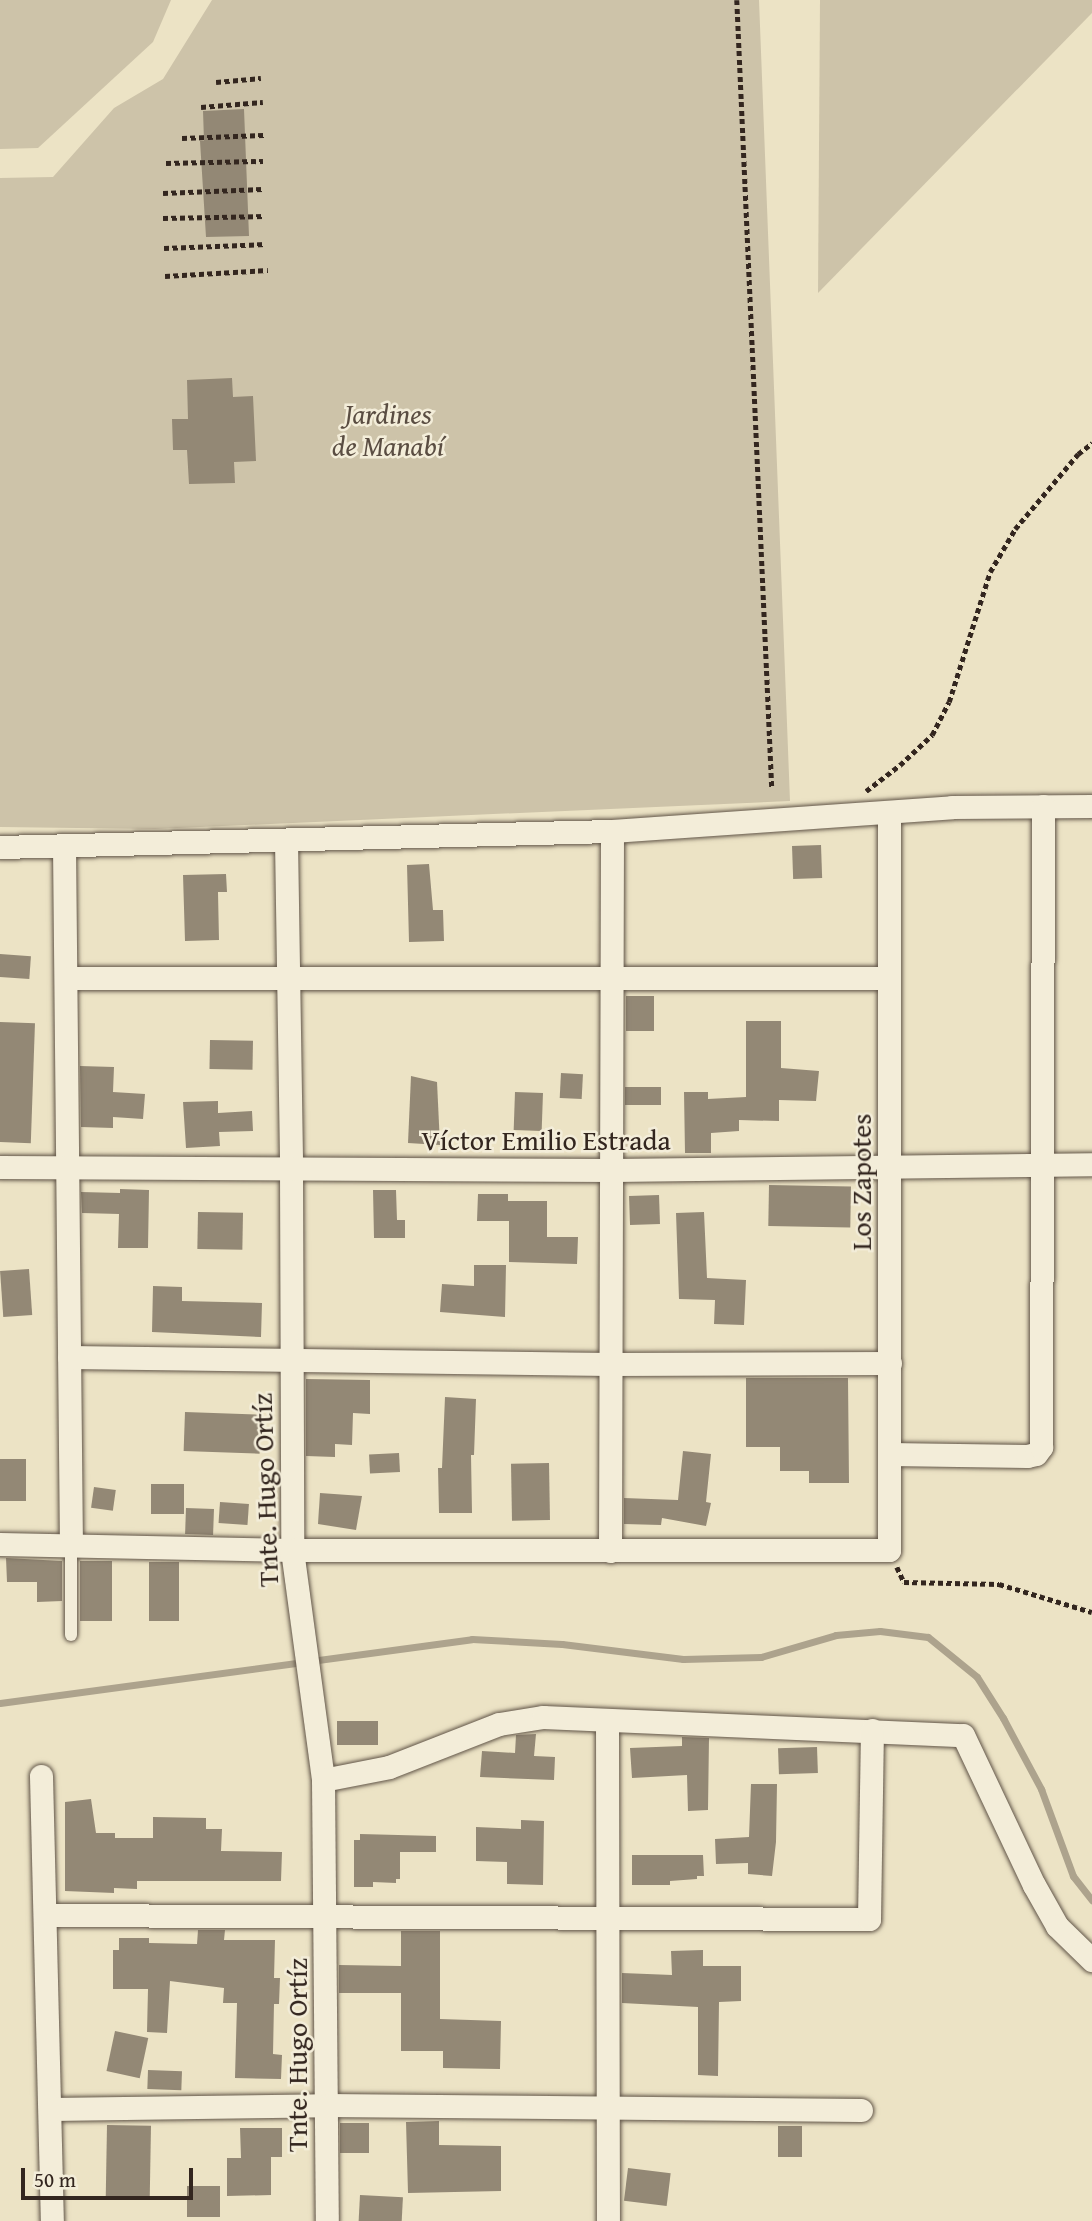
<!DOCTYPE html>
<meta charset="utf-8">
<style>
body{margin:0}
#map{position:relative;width:1092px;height:2221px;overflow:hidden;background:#ece3c5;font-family:"Gentium Book Plus",serif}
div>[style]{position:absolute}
.green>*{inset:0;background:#cdc3a9}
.stream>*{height:7px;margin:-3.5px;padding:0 3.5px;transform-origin:3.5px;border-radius:3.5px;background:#ada38d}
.building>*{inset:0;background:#938875;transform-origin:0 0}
.path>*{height:4.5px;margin-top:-2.25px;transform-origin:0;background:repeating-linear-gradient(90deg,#33261f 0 5px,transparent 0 8.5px)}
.roads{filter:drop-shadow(0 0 2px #615548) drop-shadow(0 0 2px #615548)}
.service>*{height:12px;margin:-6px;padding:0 6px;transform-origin:6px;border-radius:6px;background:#f3edd9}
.minor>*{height:23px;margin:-11.5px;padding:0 11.5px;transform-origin:11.5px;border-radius:11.5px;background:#f3edd9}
span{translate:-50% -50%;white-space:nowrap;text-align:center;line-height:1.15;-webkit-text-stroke:5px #f3edd9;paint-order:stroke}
.park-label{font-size:28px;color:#5a4d42;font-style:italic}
.street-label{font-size:28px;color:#33261f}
.scale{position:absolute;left:21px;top:2168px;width:172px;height:32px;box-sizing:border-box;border:4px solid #33261f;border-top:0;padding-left:9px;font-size:21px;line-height:24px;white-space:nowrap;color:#33261f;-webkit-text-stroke:5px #f3edd9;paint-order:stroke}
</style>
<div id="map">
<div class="green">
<i style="clip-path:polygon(0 0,171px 0,153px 42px,38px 148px,0 149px)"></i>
<i style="clip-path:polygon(212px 0,759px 0,790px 801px,155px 829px,0 827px,0 178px,53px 177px,114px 108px,163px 79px)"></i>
<i style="clip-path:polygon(820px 0,1092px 0,1092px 13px,818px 293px)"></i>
</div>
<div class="stream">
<i style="left:0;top:1703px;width:476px;rotate:-7.7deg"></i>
<i style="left:472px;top:1639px;width:90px;rotate:3.2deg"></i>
<i style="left:562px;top:1644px;width:122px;rotate:7.1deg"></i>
<i style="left:683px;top:1659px;width:78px;rotate:-1.5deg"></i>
<i style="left:761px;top:1657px;width:78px;rotate:-16.3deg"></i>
<i style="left:836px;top:1635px;width:44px;rotate:-5.2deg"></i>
<i style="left:880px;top:1631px;width:48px;rotate:7.1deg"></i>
<i style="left:928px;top:1637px;width:63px;rotate:39.2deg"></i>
<i style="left:977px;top:1677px;width:49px;rotate:57.6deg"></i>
<i style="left:1003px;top:1718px;width:81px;rotate:61.8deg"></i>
<i style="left:1041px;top:1789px;width:93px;rotate:69.8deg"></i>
<i style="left:1073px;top:1876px;width:31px;rotate:52deg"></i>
</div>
<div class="building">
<i style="clip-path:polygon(244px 109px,249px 236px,206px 237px,200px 141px,204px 141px,203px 111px)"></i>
<i style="clip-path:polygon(232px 378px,233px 397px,253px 396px,256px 461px,234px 462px,235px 483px,189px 484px,187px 450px,173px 450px,172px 419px,188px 419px,187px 380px)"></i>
<i style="left:821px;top:845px;width:33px;height:29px;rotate:88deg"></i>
<i style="clip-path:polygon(429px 864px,433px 910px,443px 910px,444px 941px,409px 942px,407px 865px)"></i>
<i style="clip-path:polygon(226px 874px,227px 892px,218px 892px,219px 940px,185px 941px,183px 875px)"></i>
<i style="left:0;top:954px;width:31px;height:23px;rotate:4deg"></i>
<i style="left:626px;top:996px;width:28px;height:35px"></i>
<i style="clip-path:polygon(746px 1021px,781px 1021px,781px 1068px,819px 1071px,816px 1101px,779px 1100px,779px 1121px,739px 1120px,739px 1131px,711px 1133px,711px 1153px,685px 1153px,684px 1092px,708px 1092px,708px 1099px,746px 1097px)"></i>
<i style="left:0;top:1022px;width:35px;height:120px;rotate:2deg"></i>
<i style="left:210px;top:1040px;width:43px;height:29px;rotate:1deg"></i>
<i style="clip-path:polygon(80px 1066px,114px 1067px,113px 1092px,145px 1094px,143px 1119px,113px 1117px,113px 1128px,81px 1127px)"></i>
<i style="left:561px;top:1073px;width:22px;height:25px;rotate:3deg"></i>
<i style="clip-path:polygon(411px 1076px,437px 1082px,440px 1145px,408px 1143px)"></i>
<i style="left:625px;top:1087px;width:36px;height:18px"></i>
<i style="left:515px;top:1092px;width:28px;height:38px;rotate:2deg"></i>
<i style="clip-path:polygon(218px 1101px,218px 1113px,252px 1111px,253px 1131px,219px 1132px,220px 1146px,186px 1148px,183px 1102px)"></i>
<i style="left:769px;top:1185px;width:82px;height:41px;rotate:1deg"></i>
<i style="clip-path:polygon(120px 1189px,149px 1190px,148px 1248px,118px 1248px,119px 1214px,82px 1213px,81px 1192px,120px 1193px)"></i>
<i style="clip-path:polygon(373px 1190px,396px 1190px,397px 1220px,405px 1220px,405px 1238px,374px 1238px)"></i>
<i style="clip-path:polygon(478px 1194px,508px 1194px,508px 1201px,547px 1201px,547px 1237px,578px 1237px,577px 1264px,509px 1262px,509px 1221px,477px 1221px)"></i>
<i style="left:659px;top:1195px;width:29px;height:30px;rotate:88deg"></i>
<i style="left:198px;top:1212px;width:45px;height:37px;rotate:1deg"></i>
<i style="clip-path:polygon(704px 1212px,707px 1278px,746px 1280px,744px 1325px,714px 1324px,715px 1300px,679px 1299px,676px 1213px)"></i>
<i style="clip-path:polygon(474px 1265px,506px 1265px,505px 1317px,440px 1312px,442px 1284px,474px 1286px)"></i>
<i style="left:29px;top:1269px;width:46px;height:29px;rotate:86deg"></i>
<i style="clip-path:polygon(153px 1286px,182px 1287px,182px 1301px,262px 1303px,261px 1337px,152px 1332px)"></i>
<i style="clip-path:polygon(746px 1378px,848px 1378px,849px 1483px,809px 1483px,809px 1471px,780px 1471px,780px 1447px,746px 1447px)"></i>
<i style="clip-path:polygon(306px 1379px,370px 1380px,370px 1414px,353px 1413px,352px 1445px,335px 1444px,335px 1457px,306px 1456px)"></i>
<i style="clip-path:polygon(445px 1397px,476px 1399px,474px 1455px,471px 1455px,472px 1513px,439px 1513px,438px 1468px,442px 1468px)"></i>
<i style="left:185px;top:1412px;width:76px;height:39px;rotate:2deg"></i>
<i style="clip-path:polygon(683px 1451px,711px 1454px,706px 1502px,711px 1503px,706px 1526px,662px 1518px,661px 1525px,624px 1524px,624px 1498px,678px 1500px)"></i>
<i style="left:399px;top:1453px;width:19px;height:30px;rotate:87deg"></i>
<i style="left:0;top:1459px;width:26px;height:42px"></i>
<i style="left:549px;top:1463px;width:57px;height:38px;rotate:89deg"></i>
<i style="left:151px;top:1484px;width:33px;height:30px"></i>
<i style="left:94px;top:1487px;width:22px;height:21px;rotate:8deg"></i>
<i style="clip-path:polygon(320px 1493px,362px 1496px,356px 1530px,318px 1524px)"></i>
<i style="left:220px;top:1502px;width:29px;height:21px;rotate:4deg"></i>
<i style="left:186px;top:1508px;width:28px;height:26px;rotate:2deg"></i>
<i style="clip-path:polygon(6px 1558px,62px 1561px,62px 1601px,37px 1602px,37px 1582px,7px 1582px)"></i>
<i style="left:80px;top:1561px;width:32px;height:60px"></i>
<i style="left:149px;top:1562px;width:30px;height:59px"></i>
<i style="left:337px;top:1721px;width:41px;height:24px"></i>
<i style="clip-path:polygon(536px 1734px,534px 1756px,555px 1757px,554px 1780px,480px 1777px,482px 1751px,515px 1753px,516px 1735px)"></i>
<i style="clip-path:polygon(682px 1737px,709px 1738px,708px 1810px,688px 1811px,687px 1775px,632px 1778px,630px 1748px,682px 1746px)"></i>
<i style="left:817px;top:1747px;width:26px;height:39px;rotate:88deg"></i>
<i style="clip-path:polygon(751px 1784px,777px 1784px,776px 1842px,772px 1876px,748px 1874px,748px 1863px,716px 1864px,715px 1839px,749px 1837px)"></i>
<i style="clip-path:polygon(91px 1799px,96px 1833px,115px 1833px,115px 1838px,153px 1838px,153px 1817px,206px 1818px,206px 1829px,222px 1829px,221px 1851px,282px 1852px,281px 1881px,137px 1881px,137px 1889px,114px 1888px,114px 1893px,65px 1891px,65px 1802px)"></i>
<i style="clip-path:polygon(521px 1820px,544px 1821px,543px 1885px,507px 1884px,507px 1862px,476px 1861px,476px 1827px,521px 1829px)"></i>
<i style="clip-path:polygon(360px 1834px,436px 1836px,436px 1852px,400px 1852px,400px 1879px,396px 1879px,396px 1883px,373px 1882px,373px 1887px,354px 1887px,354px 1840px,360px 1840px)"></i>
<i style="clip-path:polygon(632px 1855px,703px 1855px,704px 1876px,697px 1876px,697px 1879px,670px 1881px,670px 1885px,632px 1885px)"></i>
<i style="clip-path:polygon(198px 1930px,225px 1930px,224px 1940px,275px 1940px,274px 1978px,280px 1978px,279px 2004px,274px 2004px,273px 2054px,282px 2055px,281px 2079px,235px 2078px,237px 2003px,223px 2003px,224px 1988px,170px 1981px,167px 2033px,147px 2032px,148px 1989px,113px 1989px,113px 1950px,119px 1950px,119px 1938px,149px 1938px,149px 1943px,197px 1944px)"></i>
<i style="clip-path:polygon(401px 1931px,440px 1931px,440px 2019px,501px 2021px,500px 2069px,443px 2068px,443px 2051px,401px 2051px,401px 1993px,339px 1993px,339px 1965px,401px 1966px)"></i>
<i style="clip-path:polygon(703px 1950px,703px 1966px,741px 1966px,741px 2001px,719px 2002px,718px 2076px,698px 2075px,698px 2007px,622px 2003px,622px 1973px,672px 1975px,671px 1951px)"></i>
<i style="left:115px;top:2031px;width:34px;height:41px;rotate:12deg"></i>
<i style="left:148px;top:2070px;width:34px;height:19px;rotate:2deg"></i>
<i style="clip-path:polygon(439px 2121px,439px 2145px,501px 2146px,501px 2191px,408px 2193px,406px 2122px)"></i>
<i style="left:340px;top:2123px;width:29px;height:30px"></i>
<i style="left:107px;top:2125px;width:44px;height:74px;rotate:1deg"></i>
<i style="left:778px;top:2126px;width:24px;height:31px"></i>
<i style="clip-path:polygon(240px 2128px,282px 2128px,282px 2157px,271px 2157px,271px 2195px,227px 2196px,227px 2158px,241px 2158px)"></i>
<i style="left:628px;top:2168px;width:43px;height:33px;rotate:7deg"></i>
<i style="left:220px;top:2186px;width:31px;height:33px;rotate:90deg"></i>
<i style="left:360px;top:2195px;width:43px;height:26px;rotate:3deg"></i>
</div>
<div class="path">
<i style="left:737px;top:0;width:790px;rotate:87.46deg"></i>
<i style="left:216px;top:82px;width:45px;rotate:-5.1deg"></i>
<i style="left:201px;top:107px;width:62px;rotate:-4.6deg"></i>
<i style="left:182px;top:138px;width:82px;rotate:-2.1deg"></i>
<i style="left:166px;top:163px;width:97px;rotate:-1.2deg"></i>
<i style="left:163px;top:193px;width:101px;rotate:-2.3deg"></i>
<i style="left:163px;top:218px;width:102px;rotate:-1.1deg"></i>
<i style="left:164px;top:248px;width:102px;rotate:-2.2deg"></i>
<i style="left:165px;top:276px;width:103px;rotate:-3.3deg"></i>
<i style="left:866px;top:791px;width:43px;rotate:-37.4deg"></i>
<i style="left:900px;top:765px;width:44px;rotate:-43.2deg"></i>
<i style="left:932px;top:735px;width:37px;rotate:-63deg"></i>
<i style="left:949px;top:702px;width:136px;rotate:-72.5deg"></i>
<i style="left:990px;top:572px;width:50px;rotate:-59.8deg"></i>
<i style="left:1015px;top:529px;width:98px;rotate:-50deg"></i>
<i style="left:1078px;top:454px;width:18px;rotate:-38deg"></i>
<i style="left:897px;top:1567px;width:17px;rotate:65deg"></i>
<i style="left:904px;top:1582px;width:95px;rotate:1.2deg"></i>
<i style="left:999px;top:1584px;width:97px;rotate:16.8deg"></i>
</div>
<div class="roads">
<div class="service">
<i style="left:71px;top:1546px;width:89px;rotate:90deg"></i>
</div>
<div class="minor">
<i style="left:286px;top:840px;width:330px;rotate:89.1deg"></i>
<i style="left:291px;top:1170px;width:380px;rotate:89.8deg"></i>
<i style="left:292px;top:1550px;width:232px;rotate:82.3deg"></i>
<i style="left:323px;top:1780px;width:441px;rotate:89.5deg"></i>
<i style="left:64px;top:845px;width:701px;rotate:89.43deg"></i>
<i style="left:0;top:847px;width:612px;rotate:-1.5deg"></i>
<i style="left:612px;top:831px;width:341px;rotate:-4deg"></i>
<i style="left:952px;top:807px;width:140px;rotate:-0.4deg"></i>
<i style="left:67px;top:978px;width:822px"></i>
<i style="left:0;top:1167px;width:613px;rotate:0.28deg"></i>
<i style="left:613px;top:1170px;width:479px;rotate:-0.7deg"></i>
<i style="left:69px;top:1357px;width:542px;rotate:0.74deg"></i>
<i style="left:611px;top:1364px;width:279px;rotate:-0.2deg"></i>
<i style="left:889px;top:1454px;width:138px;rotate:0.8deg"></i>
<i style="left:1027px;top:1456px;width:9px;rotate:-13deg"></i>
<i style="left:1036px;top:1454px;width:9px;rotate:-54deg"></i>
<i style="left:1041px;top:1447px;width:641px;rotate:-89.82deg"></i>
<i style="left:0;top:1544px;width:292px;rotate:1.2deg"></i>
<i style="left:292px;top:1550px;width:597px"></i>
<i style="left:889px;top:1550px;width:736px;rotate:-90deg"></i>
<i style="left:610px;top:1551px;width:720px;rotate:-89.84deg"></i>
<i style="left:607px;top:1720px;width:501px;rotate:89.89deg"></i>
<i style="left:41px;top:1776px;width:445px;rotate:88.6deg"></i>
<i style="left:323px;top:1780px;width:67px;rotate:-11.1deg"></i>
<i style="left:389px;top:1767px;width:118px;rotate:-21.4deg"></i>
<i style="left:499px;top:1724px;width:45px;rotate:-9deg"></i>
<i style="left:543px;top:1717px;width:420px;rotate:2.5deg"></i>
<i style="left:963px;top:1735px;width:166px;rotate:64.7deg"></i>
<i style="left:1034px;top:1885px;width:47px;rotate:60.7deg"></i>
<i style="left:1057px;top:1926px;width:49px;rotate:44.2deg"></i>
<i style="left:45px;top:1915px;width:824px;rotate:0.28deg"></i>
<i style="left:869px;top:1919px;width:189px;rotate:-89.1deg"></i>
<i style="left:51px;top:2109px;width:275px;rotate:-0.8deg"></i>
<i style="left:326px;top:2105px;width:535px;rotate:0.54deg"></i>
</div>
</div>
<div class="park-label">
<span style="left:388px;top:430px">Jardines<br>de Manabí</span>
</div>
<div class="street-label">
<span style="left:546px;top:1140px">Víctor Emilio Estrada</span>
<span style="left:861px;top:1182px;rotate:-90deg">Los Zapotes</span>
<span style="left:265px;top:1490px;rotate:-92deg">Tnte. Hugo Ortíz</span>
<span style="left:297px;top:2055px;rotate:-90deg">Tnte. Hugo Ortíz</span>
</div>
<div class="scale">50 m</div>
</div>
